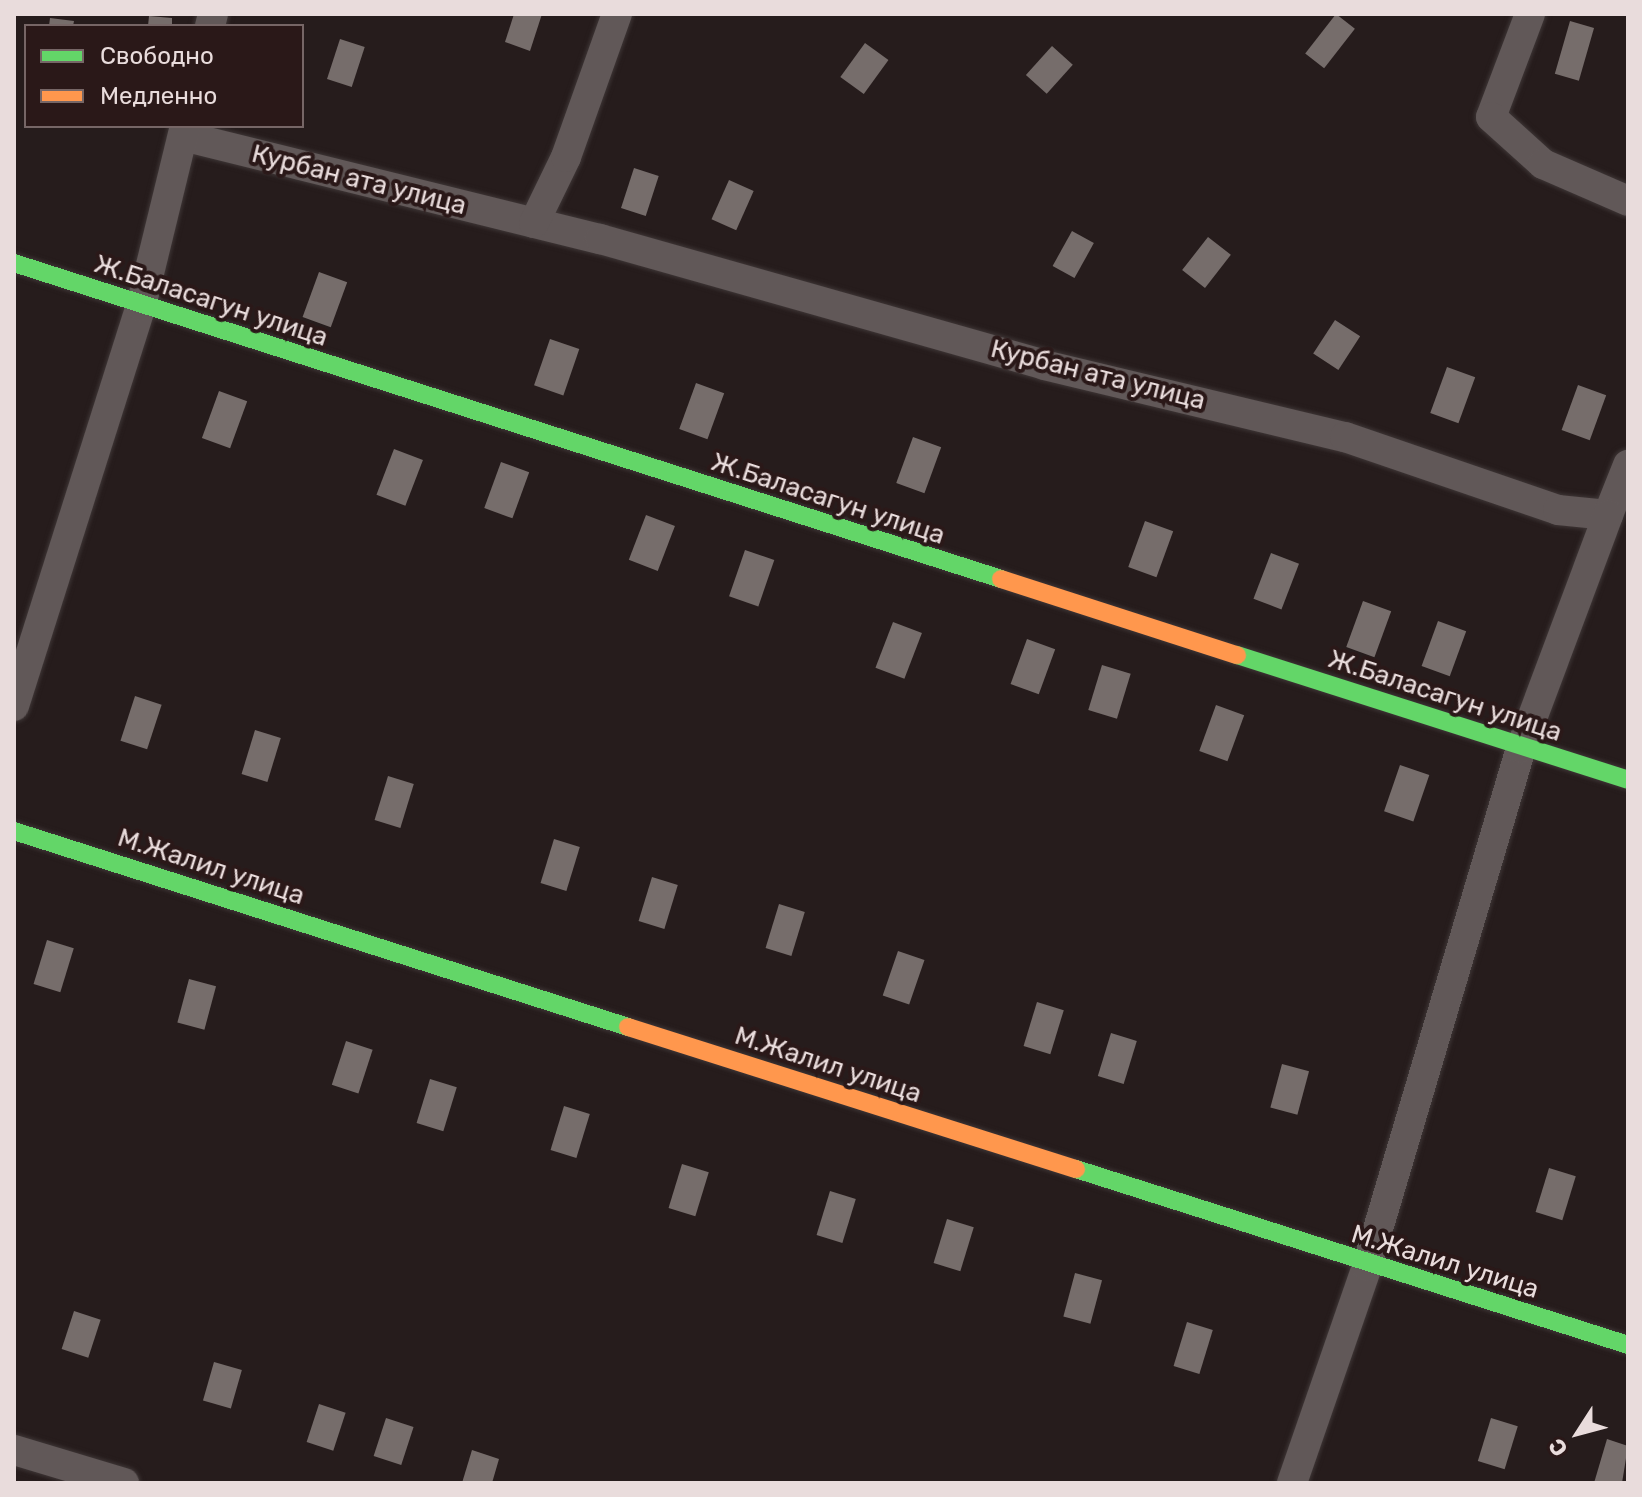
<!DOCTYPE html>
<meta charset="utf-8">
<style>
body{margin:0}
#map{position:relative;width:1642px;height:1497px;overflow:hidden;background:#261c1c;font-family:Rubik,sans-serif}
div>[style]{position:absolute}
.building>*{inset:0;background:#766d6b;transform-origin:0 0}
.roads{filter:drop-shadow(0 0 2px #3e3636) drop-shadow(0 0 2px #3e3636)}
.street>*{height:30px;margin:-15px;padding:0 15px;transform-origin:15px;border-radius:15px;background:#615858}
.fast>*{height:18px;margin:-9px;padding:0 9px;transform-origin:9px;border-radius:9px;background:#63d668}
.slow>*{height:18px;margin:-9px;padding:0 9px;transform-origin:9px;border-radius:9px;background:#ff974d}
span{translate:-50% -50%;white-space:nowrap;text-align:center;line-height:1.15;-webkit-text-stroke:8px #2a1818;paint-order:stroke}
.street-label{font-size:26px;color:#e9dcdc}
.frame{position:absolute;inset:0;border:16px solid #e9dcdc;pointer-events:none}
.legend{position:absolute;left:24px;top:24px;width:280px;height:104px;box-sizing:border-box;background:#2a1818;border:2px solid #766666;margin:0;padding:10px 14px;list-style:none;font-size:24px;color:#e9dcdc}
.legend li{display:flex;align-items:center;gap:16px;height:40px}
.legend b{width:40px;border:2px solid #766666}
.north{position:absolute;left:1538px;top:1393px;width:80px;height:80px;-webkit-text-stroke:6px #2a1818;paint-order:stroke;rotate:234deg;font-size:22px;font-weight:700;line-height:32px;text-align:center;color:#e9dcdc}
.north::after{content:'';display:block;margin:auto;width:28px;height:36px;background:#e9dcdc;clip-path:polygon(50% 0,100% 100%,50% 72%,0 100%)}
</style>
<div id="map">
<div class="building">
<i style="clip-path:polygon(514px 14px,542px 14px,530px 51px,505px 42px)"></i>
<i style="left:1336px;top:14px;width:24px;height:50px;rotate:38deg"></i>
<i style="clip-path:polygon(149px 16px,172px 18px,172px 26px,148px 26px)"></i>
<i style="clip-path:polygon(50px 18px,74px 21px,73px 26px,49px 26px)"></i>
<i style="left:1570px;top:21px;width:25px;height:55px;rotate:16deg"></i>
<i style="left:340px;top:39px;width:26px;height:42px;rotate:18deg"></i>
<i style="left:865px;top:43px;width:29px;height:42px;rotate:36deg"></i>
<i style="left:1052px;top:46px;width:28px;height:39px;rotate:42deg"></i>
<i style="left:634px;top:168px;width:26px;height:42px;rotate:18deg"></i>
<i style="left:729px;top:180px;width:27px;height:43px;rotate:24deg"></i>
<i style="left:1072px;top:231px;width:25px;height:40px;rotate:29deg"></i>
<i style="left:1208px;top:237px;width:29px;height:42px;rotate:38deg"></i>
<i style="left:319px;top:272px;width:30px;height:48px;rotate:20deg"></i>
<i style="left:1335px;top:320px;width:30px;height:40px;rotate:33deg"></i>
<i style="left:550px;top:339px;width:31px;height:49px;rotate:19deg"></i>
<i style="left:1447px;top:367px;width:30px;height:49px;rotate:20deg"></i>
<i style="left:696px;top:383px;width:30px;height:49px;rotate:20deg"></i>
<i style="left:1578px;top:385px;width:30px;height:48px;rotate:20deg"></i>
<i style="left:219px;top:391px;width:30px;height:50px;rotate:20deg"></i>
<i style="left:913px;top:437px;width:30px;height:49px;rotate:20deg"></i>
<i style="left:394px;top:449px;width:31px;height:49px;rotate:21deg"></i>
<i style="left:501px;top:462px;width:30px;height:49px;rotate:20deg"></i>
<i style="left:646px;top:515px;width:31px;height:48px;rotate:21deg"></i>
<i style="left:1145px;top:521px;width:30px;height:49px;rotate:20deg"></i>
<i style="left:745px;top:550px;width:31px;height:49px;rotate:19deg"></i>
<i style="left:1271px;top:553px;width:30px;height:49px;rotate:21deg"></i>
<i style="left:1363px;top:601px;width:30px;height:49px;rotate:20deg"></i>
<i style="left:1438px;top:621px;width:30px;height:48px;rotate:20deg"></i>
<i style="left:893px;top:622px;width:31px;height:49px;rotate:21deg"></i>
<i style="left:1027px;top:639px;width:30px;height:48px;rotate:20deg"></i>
<i style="left:1102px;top:665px;width:30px;height:47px;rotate:17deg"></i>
<i style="left:135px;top:696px;width:28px;height:47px;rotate:18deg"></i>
<i style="left:1216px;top:705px;width:30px;height:49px;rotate:20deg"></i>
<i style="left:255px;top:730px;width:27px;height:46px;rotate:17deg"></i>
<i style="left:1400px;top:765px;width:31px;height:49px;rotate:19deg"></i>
<i style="left:388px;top:776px;width:27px;height:46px;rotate:17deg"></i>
<i style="left:554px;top:839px;width:27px;height:46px;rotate:17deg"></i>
<i style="left:652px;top:877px;width:27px;height:46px;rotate:17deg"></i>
<i style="left:779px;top:904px;width:27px;height:46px;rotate:17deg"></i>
<i style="left:47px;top:940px;width:28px;height:46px;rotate:17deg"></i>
<i style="left:898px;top:951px;width:28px;height:47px;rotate:19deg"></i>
<i style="left:189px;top:979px;width:28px;height:45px;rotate:15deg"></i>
<i style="left:1037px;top:1002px;width:28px;height:46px;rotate:17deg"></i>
<i style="left:1111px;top:1033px;width:27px;height:45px;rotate:17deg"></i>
<i style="left:346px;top:1041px;width:28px;height:46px;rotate:18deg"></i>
<i style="left:1282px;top:1064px;width:28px;height:45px;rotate:15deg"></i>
<i style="left:430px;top:1079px;width:28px;height:46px;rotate:17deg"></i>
<i style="left:564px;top:1106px;width:27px;height:46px;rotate:17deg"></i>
<i style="left:682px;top:1164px;width:28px;height:46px;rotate:17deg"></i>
<i style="left:1549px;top:1168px;width:28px;height:46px;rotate:17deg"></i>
<i style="left:830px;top:1191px;width:27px;height:46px;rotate:17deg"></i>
<i style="left:947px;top:1219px;width:28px;height:46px;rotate:17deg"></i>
<i style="left:1075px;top:1273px;width:28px;height:45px;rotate:15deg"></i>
<i style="left:74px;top:1311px;width:28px;height:40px;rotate:18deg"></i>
<i style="left:1187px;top:1322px;width:27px;height:46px;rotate:17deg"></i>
<i style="left:214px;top:1362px;width:29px;height:40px;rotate:16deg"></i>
<i style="left:319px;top:1404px;width:28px;height:40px;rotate:18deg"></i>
<i style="left:386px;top:1418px;width:29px;height:40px;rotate:18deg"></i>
<i style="left:1491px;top:1418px;width:28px;height:45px;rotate:17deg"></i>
<i style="clip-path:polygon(1607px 1439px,1628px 1446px,1622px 1483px,1594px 1483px)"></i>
<i style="clip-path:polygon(472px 1450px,499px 1459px,492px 1483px,462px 1483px)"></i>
</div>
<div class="roads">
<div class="street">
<i style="left:1530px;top:14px;width:110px;rotate:110.7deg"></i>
<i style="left:1491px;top:117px;width:70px;rotate:42.1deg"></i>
<i style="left:1543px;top:164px;width:93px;rotate:23.5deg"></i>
<i style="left:210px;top:26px;width:12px;rotate:-76deg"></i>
<i style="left:183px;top:136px;width:430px;rotate:13.9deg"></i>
<i style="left:600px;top:239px;width:462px;rotate:15.8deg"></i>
<i style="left:1044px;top:365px;width:309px;rotate:13.5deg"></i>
<i style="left:1345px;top:437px;width:225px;rotate:18.9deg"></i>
<i style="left:1558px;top:510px;width:50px;rotate:5.7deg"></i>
<i style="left:1608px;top:515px;width:54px;rotate:-68.2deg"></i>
<i style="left:534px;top:223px;width:73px;rotate:-64.1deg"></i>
<i style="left:566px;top:157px;width:152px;rotate:-70.4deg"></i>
<i style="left:14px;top:706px;width:420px;rotate:-72.4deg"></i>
<i style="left:141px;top:306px;width:185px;rotate:-76.3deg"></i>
<i style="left:14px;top:1450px;width:115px;rotate:16.7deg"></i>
<i style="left:1292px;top:1483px;width:230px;rotate:-70.9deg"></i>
<i style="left:1367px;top:1266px;width:540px;rotate:-73.44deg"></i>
<i style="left:1521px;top:748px;width:249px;rotate:-69.5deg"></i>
</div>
<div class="fast">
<i style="left:14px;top:263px;width:1036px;rotate:17.75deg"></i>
<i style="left:1237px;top:655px;width:410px;rotate:17.7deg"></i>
<i style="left:14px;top:831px;width:645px;rotate:17.7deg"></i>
<i style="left:1076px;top:1169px;width:579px;rotate:17.68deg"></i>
</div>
<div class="slow">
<i style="left:1001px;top:579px;width:248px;rotate:17.9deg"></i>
<i style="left:628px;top:1027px;width:470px;rotate:17.6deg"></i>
</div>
</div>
<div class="street-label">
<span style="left:359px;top:180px;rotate:14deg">Курбан ата улица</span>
<span style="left:211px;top:301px;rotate:18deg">Ж.Баласагун улица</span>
<span style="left:1098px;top:375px;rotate:14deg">Курбан ата улица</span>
<span style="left:828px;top:499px;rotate:18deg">Ж.Баласагун улица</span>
<span style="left:1445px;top:696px;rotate:18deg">Ж.Баласагун улица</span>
<span style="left:211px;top:867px;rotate:18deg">М.Жалил улица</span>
<span style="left:828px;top:1065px;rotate:18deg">М.Жалил улица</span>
<span style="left:1445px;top:1262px;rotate:17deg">М.Жалил улица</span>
</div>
<div class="frame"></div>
<ul class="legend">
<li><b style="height:10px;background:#63d668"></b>Свободно</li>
<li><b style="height:10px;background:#ff974d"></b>Медленно</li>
</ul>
<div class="north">С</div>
</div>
